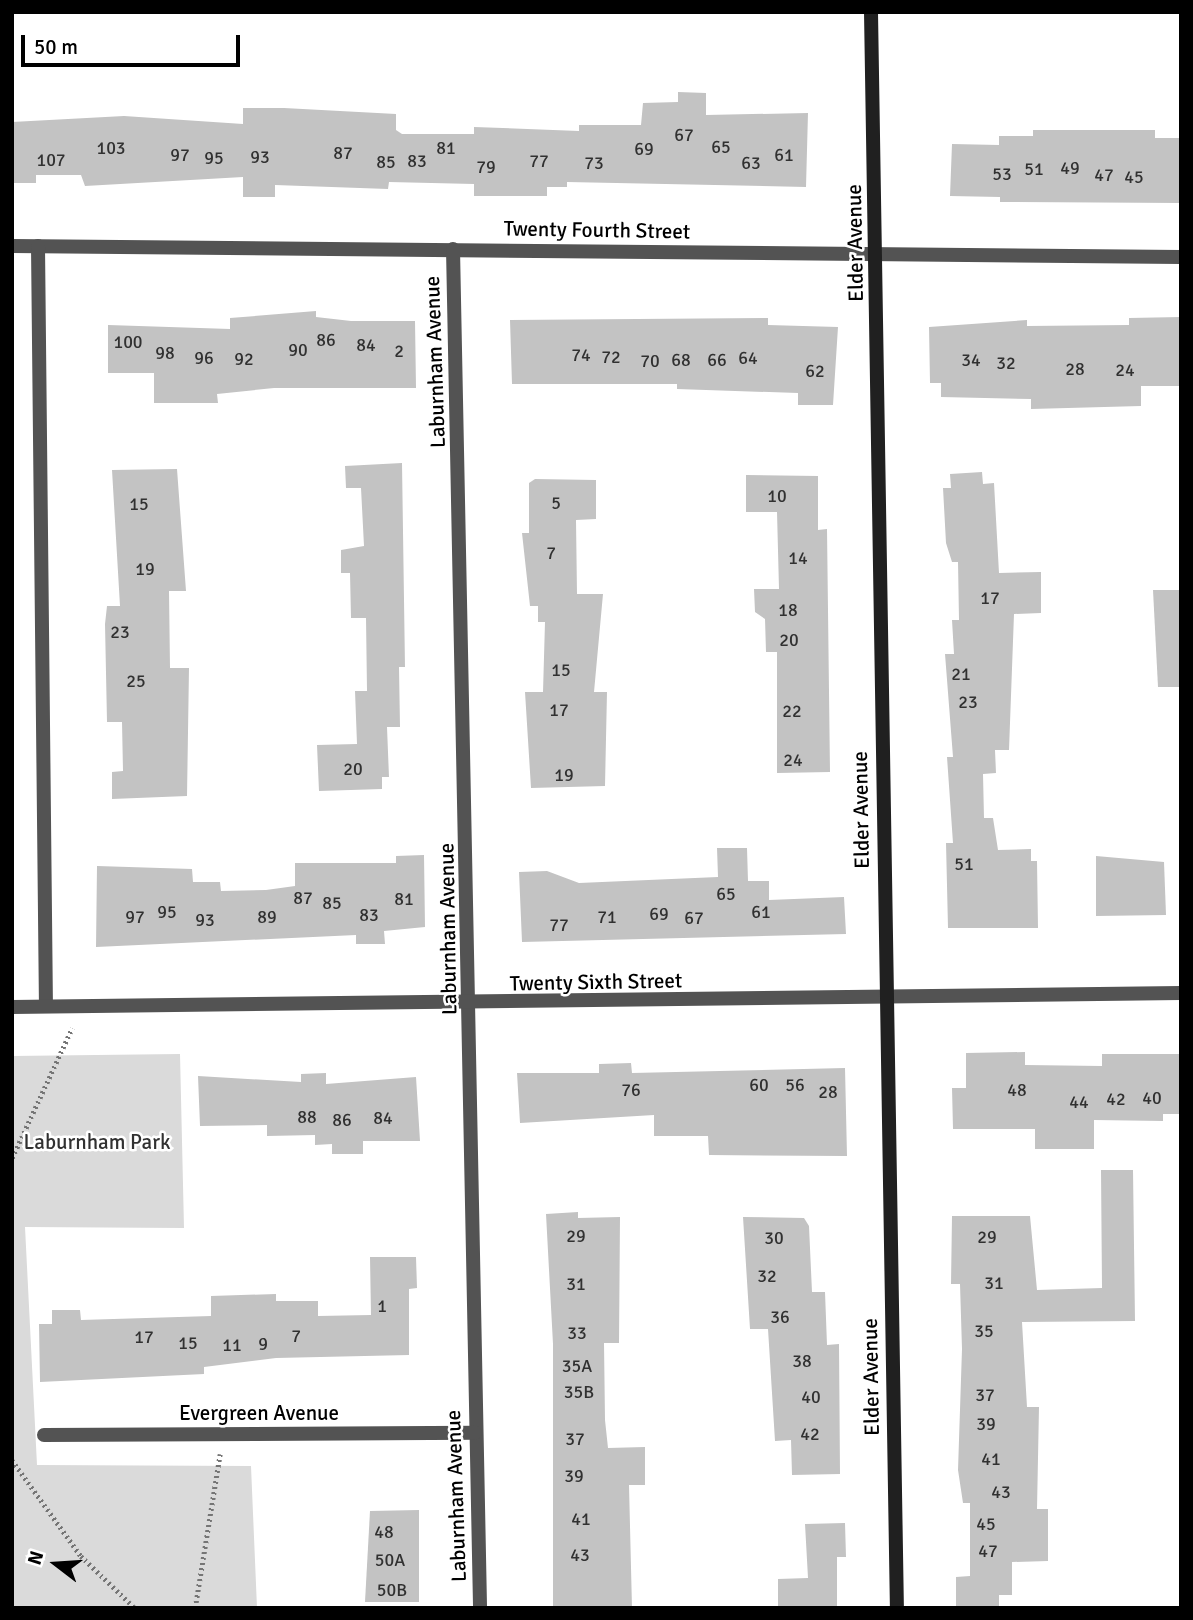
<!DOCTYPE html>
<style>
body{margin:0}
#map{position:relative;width:1193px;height:1620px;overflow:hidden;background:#fff;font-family:Signika,sans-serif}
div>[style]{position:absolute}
.green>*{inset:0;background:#dadada}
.building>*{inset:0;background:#c3c3c3}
.path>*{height:4.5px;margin-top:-2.25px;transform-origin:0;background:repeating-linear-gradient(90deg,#757575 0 2px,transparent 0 5.5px)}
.street>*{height:14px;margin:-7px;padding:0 7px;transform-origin:7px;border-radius:7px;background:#535353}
.secondary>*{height:14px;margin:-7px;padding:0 7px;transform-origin:7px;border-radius:7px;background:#202020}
span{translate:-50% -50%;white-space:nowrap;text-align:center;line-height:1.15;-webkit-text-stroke:5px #fff;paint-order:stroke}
.number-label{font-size:18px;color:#313131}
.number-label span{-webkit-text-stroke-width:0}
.street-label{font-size:21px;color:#000}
.park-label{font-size:21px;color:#313131}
.frame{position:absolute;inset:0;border:14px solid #000;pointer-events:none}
.north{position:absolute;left:21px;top:1529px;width:70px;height:70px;-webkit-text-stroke:5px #fff;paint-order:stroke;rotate:287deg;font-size:19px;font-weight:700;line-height:28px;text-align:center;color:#000}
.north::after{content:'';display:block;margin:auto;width:24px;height:32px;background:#000;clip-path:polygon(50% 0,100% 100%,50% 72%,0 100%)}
.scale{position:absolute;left:21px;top:35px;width:219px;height:32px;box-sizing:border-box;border:4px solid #000;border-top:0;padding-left:9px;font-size:21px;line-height:24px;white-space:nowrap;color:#000;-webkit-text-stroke:5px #fff;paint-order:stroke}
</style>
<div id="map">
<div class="green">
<div style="clip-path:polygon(180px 1054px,184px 1228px,25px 1227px,37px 1465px,251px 1466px,257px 1608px,12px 1608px,12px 1056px)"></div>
</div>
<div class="building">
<div style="clip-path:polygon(678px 92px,706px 93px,706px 115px,808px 113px,806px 187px,567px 182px,567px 187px,547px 187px,547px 196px,474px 196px,474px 184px,389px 182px,388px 189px,275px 185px,275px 197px,243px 197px,243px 177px,85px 186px,81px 175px,36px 175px,36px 183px,12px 183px,12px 122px,124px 116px,243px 124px,243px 108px,284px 108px,396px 114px,396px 130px,402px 134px,474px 134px,474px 127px,579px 131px,579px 125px,641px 125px,643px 103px,678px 102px)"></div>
<div style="clip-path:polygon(1033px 130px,1155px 130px,1155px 138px,1179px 138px,1181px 203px,1000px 202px,1000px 197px,950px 196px,952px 144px,999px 145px,999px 136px,1033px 136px)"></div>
<div style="clip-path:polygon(316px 311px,316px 317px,351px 321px,415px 321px,416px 388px,274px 388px,217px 394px,218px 403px,154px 403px,154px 373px,108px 373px,108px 325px,230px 329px,230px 318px)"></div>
<div style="clip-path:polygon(1181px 317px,1181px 386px,1141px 386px,1141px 406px,1031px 409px,1031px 399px,941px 397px,941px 383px,930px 383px,929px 327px,1027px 320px,1027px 326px,1129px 325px,1129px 318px)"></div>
<div style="clip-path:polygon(768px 318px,768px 325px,838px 327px,833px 405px,798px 405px,798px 393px,677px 389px,677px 384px,512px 384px,510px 320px)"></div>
<div style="clip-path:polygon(402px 463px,405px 667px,399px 667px,400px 727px,387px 727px,389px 777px,382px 777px,382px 789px,319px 791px,317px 745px,357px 744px,355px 691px,367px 691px,366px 618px,351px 618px,350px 573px,341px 573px,341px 550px,364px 546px,361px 488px,346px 488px,345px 466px)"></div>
<div style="clip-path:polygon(177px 469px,186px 591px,169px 591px,170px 668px,189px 668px,187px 796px,112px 799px,112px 772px,123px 771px,122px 722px,107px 722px,105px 624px,107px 606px,120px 606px,112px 470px)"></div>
<div style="clip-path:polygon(982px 472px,983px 484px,994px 483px,999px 573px,1041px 572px,1041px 613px,1014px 614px,1009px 750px,995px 750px,996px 773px,983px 774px,984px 818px,993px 818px,998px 850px,1031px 849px,1031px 861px,1037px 861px,1038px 928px,948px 928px,946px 843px,953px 843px,947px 757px,953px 757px,945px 654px,954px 654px,952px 620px,959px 620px,958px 562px,952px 562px,946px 543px,943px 488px,951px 488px,950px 474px)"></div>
<div style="clip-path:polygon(746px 475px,818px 476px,818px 530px,827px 529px,830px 772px,777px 773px,777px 652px,766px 652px,765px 619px,755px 612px,754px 589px,779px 589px,777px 512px,746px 512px)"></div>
<div style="clip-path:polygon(535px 479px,596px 480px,596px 519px,576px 520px,577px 594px,603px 594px,594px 692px,607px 692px,605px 786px,531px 788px,525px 692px,543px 692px,545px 622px,538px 622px,538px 606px,530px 606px,522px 533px,529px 533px,529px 483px)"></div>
<div style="clip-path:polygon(1153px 590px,1181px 590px,1181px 687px,1158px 687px)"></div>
<div style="clip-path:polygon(717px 848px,747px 848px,748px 881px,769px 881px,769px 900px,844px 897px,846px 934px,522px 942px,519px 872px,547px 871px,579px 883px,718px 877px)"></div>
<div style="clip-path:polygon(424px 855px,425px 927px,384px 931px,385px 944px,356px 944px,356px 935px,96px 947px,97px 866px,192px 869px,193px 882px,220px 882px,221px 891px,266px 890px,295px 886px,295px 863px,396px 863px,396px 856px)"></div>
<div style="clip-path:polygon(1096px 856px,1164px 862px,1166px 915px,1096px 916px)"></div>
<div style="clip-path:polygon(1025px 1052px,1025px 1065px,1102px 1066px,1102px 1054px,1181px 1054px,1181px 1114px,1163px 1114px,1163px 1121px,1094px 1120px,1094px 1149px,1035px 1149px,1035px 1129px,953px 1129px,952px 1088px,966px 1088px,966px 1053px)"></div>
<div style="clip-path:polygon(631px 1063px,632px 1073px,845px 1068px,847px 1156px,709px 1155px,708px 1136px,654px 1136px,654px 1115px,520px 1123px,517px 1073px,599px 1073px,599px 1064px)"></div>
<div style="clip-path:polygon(326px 1073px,326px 1084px,416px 1077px,420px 1141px,363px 1141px,363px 1154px,332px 1154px,332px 1144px,315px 1145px,315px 1135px,267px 1136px,267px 1125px,200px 1126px,198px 1076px,301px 1082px,301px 1074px)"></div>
<div style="clip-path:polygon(1101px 1170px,1133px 1170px,1135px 1321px,1022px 1322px,1027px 1407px,1039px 1407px,1037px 1509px,1048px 1509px,1048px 1561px,1012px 1562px,1012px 1595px,999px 1595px,999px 1608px,956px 1608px,956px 1577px,970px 1576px,970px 1503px,963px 1503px,958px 1470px,962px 1349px,960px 1284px,951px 1284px,952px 1216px,1030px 1216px,1037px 1290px,1102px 1288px)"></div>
<div style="clip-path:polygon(578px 1212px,578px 1218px,620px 1217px,619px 1343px,604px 1343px,605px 1420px,608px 1448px,645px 1447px,645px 1485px,629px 1485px,632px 1608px,553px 1608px,553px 1344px,546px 1214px)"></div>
<div style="clip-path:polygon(743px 1217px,804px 1218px,809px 1226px,812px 1292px,825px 1292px,827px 1345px,839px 1344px,840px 1474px,792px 1475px,791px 1440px,775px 1441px,768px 1329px,750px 1329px)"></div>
<div style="clip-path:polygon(370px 1257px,416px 1257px,417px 1288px,409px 1289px,409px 1355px,276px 1358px,204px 1367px,204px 1374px,40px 1382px,39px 1324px,52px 1324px,52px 1310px,80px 1310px,81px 1320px,211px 1316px,211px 1296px,276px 1294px,276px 1301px,318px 1301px,318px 1316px,371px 1315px)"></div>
<div style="clip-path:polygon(419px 1510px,419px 1602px,365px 1602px,370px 1511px)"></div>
<div style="clip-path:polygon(845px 1523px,846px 1557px,837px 1557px,837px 1608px,778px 1608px,778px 1579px,808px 1578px,805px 1524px)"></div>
</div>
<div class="path">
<div style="left:12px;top:352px;width:1px"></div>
<div style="left:12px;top:421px;width:2px"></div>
<div style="left:12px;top:493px;width:3px"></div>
<div style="left:12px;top:561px;width:4px"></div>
<div style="left:12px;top:1158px;width:143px;rotate:-65.2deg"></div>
<div style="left:12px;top:1460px;width:118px;rotate:54.3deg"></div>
<div style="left:81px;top:1556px;width:75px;rotate:43.9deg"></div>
<div style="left:195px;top:1608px;width:156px;rotate:-80.8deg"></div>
</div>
<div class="street">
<div style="left:12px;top:246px;width:1169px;rotate:0.54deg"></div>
<div style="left:38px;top:246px;width:760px;rotate:89.4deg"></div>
<div style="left:453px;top:249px;width:1359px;rotate:88.86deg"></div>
<div style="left:12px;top:1007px;width:1169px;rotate:-0.69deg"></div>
<div style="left:44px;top:1435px;width:431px;rotate:-0.3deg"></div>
</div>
<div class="secondary">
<div style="left:871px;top:12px;width:1596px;rotate:89.07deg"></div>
</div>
<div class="number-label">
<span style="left:684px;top:135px">67</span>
<span style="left:721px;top:147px">65</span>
<span style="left:111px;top:148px">103</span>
<span style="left:446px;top:148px">81</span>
<span style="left:644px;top:149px">69</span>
<span style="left:343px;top:153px">87</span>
<span style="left:180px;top:155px">97</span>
<span style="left:784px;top:155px">61</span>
<span style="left:260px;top:157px">93</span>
<span style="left:214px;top:158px">95</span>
<span style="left:51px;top:160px">107</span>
<span style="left:417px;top:161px">83</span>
<span style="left:539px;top:161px">77</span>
<span style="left:386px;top:162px">85</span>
<span style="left:594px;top:163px">73</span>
<span style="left:751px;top:163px">63</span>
<span style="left:486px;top:167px">79</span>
<span style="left:1070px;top:168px">49</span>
<span style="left:1034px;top:169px">51</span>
<span style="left:1002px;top:174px">53</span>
<span style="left:1104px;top:175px">47</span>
<span style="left:1134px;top:177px">45</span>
<span style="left:326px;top:340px">86</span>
<span style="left:128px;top:342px">100</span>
<span style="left:366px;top:345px">84</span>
<span style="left:298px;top:350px">90</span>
<span style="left:399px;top:351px">2</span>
<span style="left:165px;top:353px">98</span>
<span style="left:581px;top:355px">74</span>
<span style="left:611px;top:357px">72</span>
<span style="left:204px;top:358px">96</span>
<span style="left:748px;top:358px">64</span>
<span style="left:244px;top:359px">92</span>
<span style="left:681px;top:360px">68</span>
<span style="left:717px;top:360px">66</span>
<span style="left:971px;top:360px">34</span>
<span style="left:650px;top:361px">70</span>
<span style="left:1006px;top:363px">32</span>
<span style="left:1075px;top:369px">28</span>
<span style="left:1125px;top:370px">24</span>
<span style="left:815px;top:371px">62</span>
<span style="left:777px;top:496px">10</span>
<span style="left:556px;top:503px">5</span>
<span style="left:139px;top:504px">15</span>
<span style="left:551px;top:553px">7</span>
<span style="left:798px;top:558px">14</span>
<span style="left:145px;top:569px">19</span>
<span style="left:990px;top:598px">17</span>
<span style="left:788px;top:610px">18</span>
<span style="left:120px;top:632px">23</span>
<span style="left:789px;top:640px">20</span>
<span style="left:561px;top:670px">15</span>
<span style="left:961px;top:674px">21</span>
<span style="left:136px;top:681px">25</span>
<span style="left:968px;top:702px">23</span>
<span style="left:559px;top:710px">17</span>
<span style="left:792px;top:711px">22</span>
<span style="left:793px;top:760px">24</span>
<span style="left:353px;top:769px">20</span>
<span style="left:564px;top:775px">19</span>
<span style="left:964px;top:864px">51</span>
<span style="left:726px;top:894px">65</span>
<span style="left:303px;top:898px">87</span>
<span style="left:404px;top:899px">81</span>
<span style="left:332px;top:903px">85</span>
<span style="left:167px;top:912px">95</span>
<span style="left:761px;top:912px">61</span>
<span style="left:659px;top:914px">69</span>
<span style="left:369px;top:915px">83</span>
<span style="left:135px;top:917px">97</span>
<span style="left:267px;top:917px">89</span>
<span style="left:607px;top:917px">71</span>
<span style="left:694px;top:918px">67</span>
<span style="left:205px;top:920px">93</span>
<span style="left:559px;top:925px">77</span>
<span style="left:759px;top:1085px">60</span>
<span style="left:795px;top:1085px">56</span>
<span style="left:631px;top:1090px">76</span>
<span style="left:1017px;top:1090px">48</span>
<span style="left:828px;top:1092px">28</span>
<span style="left:1152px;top:1098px">40</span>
<span style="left:1116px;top:1099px">42</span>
<span style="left:1079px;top:1102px">44</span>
<span style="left:307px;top:1117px">88</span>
<span style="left:383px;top:1118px">84</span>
<span style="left:342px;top:1120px">86</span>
<span style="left:576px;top:1236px">29</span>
<span style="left:987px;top:1237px">29</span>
<span style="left:774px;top:1238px">30</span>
<span style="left:767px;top:1276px">32</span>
<span style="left:994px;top:1283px">31</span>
<span style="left:576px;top:1284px">31</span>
<span style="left:382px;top:1306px">1</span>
<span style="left:780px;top:1317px">36</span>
<span style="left:984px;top:1331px">35</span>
<span style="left:577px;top:1333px">33</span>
<span style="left:296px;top:1336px">7</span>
<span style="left:144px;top:1337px">17</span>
<span style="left:188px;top:1343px">15</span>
<span style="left:263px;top:1344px">9</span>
<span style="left:232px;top:1345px">11</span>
<span style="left:802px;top:1361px">38</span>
<span style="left:577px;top:1366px">35A</span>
<span style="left:579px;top:1392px">35B</span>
<span style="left:985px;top:1395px">37</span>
<span style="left:811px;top:1397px">40</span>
<span style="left:986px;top:1424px">39</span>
<span style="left:810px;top:1434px">42</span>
<span style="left:575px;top:1439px">37</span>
<span style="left:991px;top:1459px">41</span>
<span style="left:574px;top:1476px">39</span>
<span style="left:1001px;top:1492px">43</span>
<span style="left:581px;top:1519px">41</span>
<span style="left:986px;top:1524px">45</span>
<span style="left:384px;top:1532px">48</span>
<span style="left:988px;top:1551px">47</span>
<span style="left:580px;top:1555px">43</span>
<span style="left:390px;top:1560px">50A</span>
<span style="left:392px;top:1590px">50B</span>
</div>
<div class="street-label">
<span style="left:597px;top:230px;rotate:1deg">Twenty Fourth Street</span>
<span style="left:855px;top:243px;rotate:-91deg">Elder Avenue</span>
<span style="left:435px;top:362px;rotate:-92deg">Laburnham Avenue</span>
<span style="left:861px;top:810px;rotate:-91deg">Elder Avenue</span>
<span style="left:448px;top:929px;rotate:-91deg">Laburnham Avenue</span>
<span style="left:596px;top:982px;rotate:-1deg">Twenty Sixth Street</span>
<span style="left:871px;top:1377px;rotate:-91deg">Elder Avenue</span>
<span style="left:259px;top:1413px">Evergreen Avenue</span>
<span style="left:456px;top:1496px;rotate:-92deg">Laburnham Avenue</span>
</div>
<div class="park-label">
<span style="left:97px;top:1142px">Laburnham Park</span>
</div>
<div class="frame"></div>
<div class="north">N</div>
<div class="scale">50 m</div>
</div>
